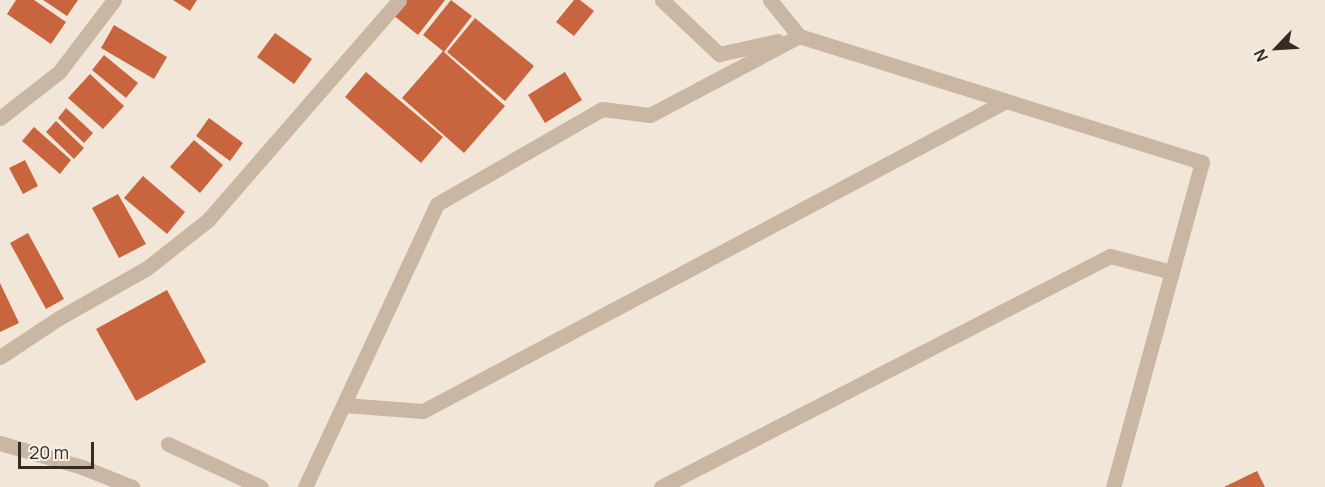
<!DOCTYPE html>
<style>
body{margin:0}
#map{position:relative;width:1325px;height:487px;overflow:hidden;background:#f1e6d7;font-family:Manrope,sans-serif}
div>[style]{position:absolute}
.building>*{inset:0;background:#c9653e}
.minor>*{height:15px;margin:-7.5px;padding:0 7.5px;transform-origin:7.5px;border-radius:7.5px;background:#c9b6a3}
span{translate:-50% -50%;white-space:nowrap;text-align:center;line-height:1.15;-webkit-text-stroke:4.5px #f9f0e3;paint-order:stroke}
.north{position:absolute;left:1247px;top:18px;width:60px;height:60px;-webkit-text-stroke:4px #f9f0e3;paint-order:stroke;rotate:245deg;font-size:16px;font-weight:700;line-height:24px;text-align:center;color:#342b25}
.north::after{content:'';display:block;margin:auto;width:21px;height:27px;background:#342b25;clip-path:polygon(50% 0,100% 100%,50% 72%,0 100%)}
.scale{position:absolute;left:18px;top:442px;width:76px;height:27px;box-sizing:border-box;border:3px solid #342b25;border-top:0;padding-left:8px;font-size:18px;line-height:21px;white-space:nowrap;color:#342b25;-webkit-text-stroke:4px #f9f0e3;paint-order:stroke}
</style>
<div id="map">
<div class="building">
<div style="clip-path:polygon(16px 0,34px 0,66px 22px,51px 44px,7px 14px)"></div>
<div style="clip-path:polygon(43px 0,78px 0,67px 16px)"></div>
<div style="clip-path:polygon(173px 0,197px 0,190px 11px)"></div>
<div style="clip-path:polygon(404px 0,445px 0,418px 35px,393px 15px)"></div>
<div style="clip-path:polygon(451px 0,472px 16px,444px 52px,505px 106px,464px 153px,402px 98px,443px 51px,423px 35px)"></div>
<div style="clip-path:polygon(574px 0,580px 0,594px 11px,574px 36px,556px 22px)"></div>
<div style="clip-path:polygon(475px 18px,534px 66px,505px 101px,447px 52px)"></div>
<div style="clip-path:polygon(114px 25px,167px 57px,154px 79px,101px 48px)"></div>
<div style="clip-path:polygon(275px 33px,312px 59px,294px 84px,257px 57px)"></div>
<div style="clip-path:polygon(104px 55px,138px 83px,126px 98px,92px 70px)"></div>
<div style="clip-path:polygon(366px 72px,443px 137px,421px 163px,345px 97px)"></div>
<div style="clip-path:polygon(565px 72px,582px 100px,545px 123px,528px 95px)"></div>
<div style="clip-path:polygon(90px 74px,124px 106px,103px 129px,68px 98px)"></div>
<div style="clip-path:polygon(66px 108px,93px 133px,84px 143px,58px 118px)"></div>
<div style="clip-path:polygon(209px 118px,243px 143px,230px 161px,196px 136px)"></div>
<div style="clip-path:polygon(56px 121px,84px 148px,74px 159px,46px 132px)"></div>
<div style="clip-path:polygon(34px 127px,71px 160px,60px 174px,22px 141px)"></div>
<div style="clip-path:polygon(194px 140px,223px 165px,200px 193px,170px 167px)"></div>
<div style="clip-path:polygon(25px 160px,38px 186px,23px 194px,9px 168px)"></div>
<div style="clip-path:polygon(143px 176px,185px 212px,167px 234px,124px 198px)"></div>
<div style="clip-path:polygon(118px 194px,146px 244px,119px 258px,92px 208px)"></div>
<div style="clip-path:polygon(28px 233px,64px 299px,46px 309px,10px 243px)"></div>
<div style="clip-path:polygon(0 283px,19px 323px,0 332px)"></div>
<div style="clip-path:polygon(167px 290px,206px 362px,136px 401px,96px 329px)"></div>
<div style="clip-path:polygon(1257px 471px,1265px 487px,1224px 487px)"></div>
</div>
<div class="minor">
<div style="left:662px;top:0;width:79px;rotate:43.5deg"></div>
<div style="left:719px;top:54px;width:60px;rotate:-12.4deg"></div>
<div style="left:770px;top:0;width:46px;rotate:51.1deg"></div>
<div style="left:799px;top:36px;width:422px;rotate:17.4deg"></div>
<div style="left:1202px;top:162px;width:337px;rotate:105.3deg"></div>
<div style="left:0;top:118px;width:75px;rotate:-37.9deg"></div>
<div style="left:59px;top:72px;width:91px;rotate:-52.6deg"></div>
<div style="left:0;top:357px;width:71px;rotate:-33.5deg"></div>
<div style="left:59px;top:318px;width:101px;rotate:-29.6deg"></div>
<div style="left:147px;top:268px;width:78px;rotate:-38.2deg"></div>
<div style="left:208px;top:220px;width:291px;rotate:-49deg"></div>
<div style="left:344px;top:405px;width:79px;rotate:4.3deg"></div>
<div style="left:423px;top:411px;width:660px;rotate:-28deg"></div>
<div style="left:0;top:443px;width:85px;rotate:16.3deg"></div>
<div style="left:82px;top:467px;width:54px;rotate:21.8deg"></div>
<div style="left:168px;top:444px;width:102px;rotate:24.8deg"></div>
<div style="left:305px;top:487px;width:312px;rotate:-65deg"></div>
<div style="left:437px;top:204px;width:190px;rotate:-29.9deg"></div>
<div style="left:602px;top:109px;width:48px;rotate:7.1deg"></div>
<div style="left:650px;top:115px;width:169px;rotate:-27.9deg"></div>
<div style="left:661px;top:487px;width:505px;rotate:-27.22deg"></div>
<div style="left:1110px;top:256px;width:64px;rotate:14.5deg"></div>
</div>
<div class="north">N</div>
<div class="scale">20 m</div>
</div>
